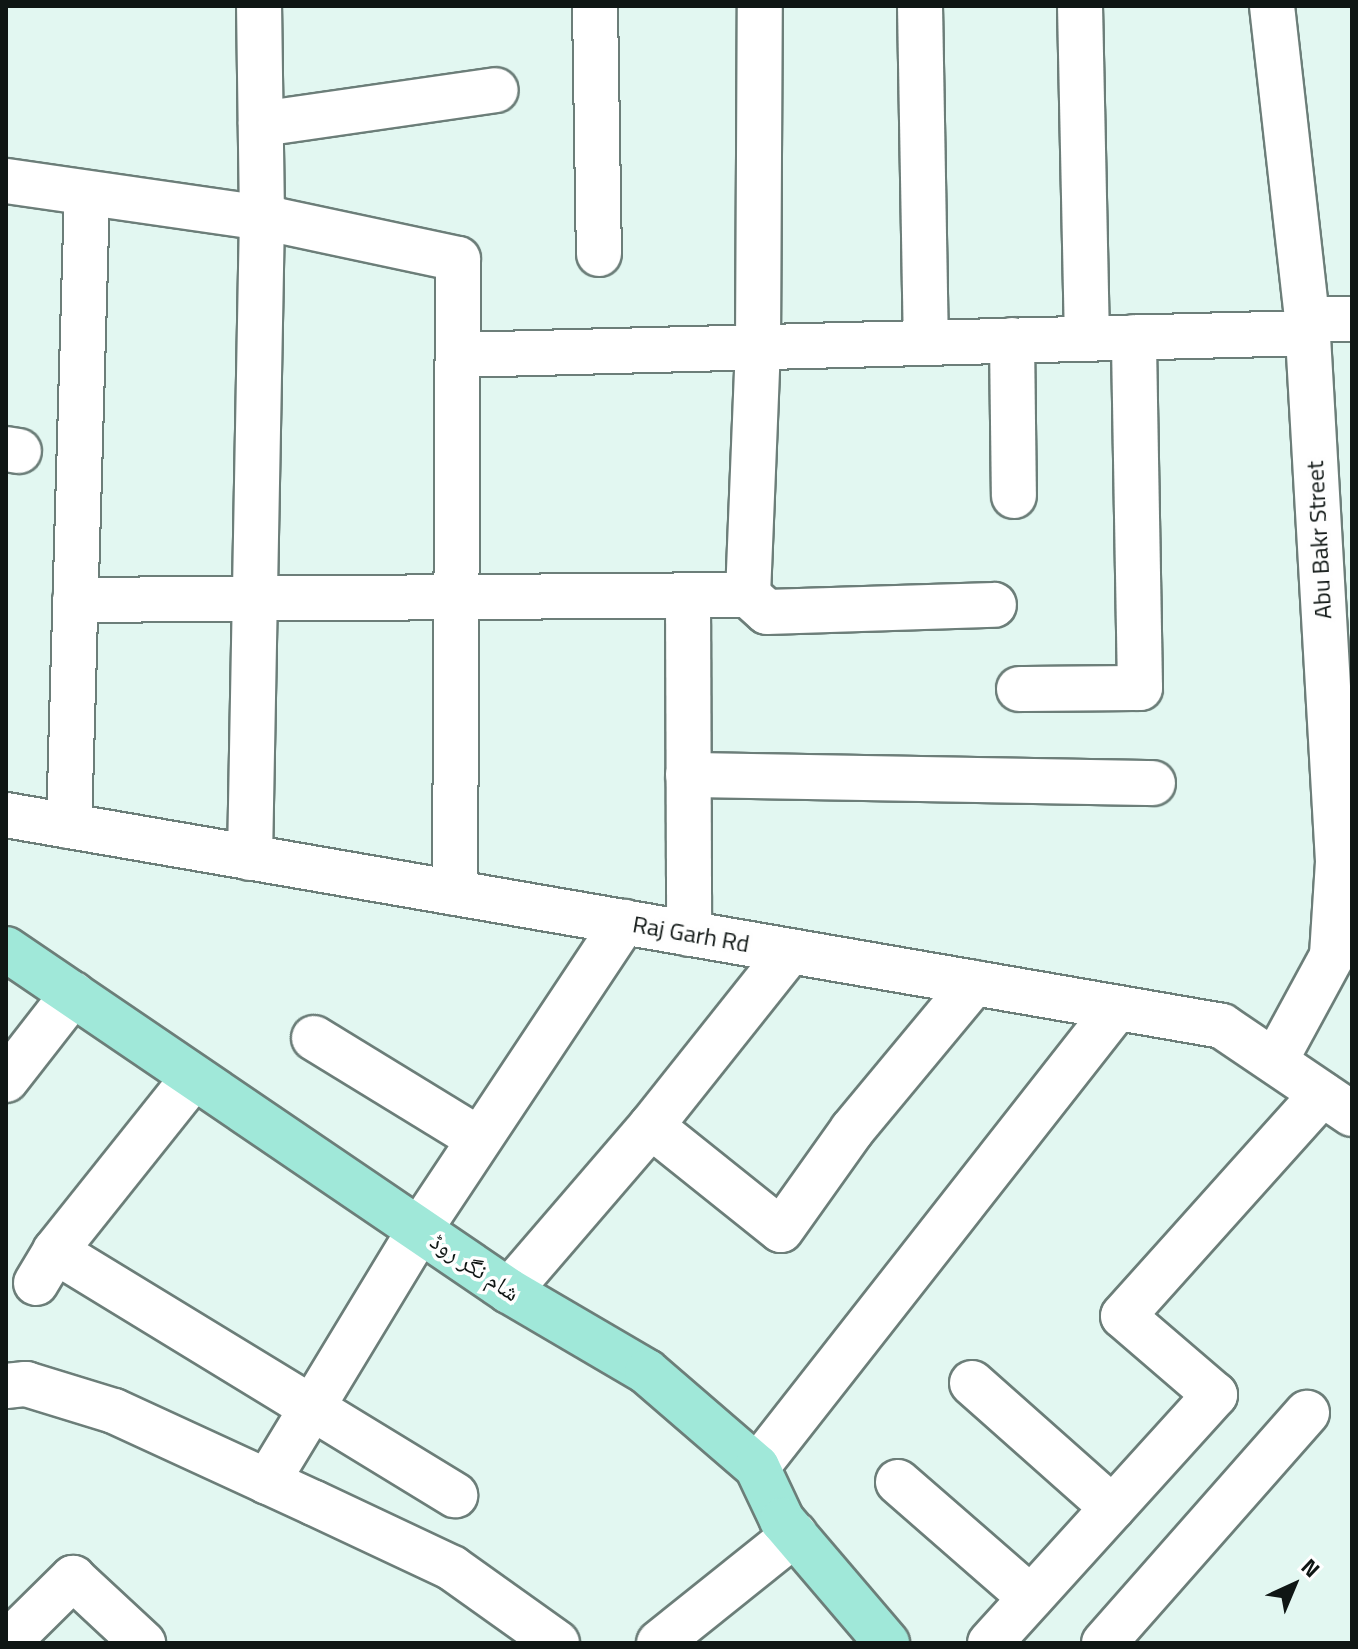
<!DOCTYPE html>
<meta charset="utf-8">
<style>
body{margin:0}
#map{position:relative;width:1358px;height:1649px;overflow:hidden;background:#e2f7f1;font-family:"Titillium Web","Noto Naskh Arabic",sans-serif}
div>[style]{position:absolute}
.roads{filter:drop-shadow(2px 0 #6c7e79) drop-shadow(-2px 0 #6c7e79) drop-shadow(0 2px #6c7e79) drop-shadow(0 -2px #6c7e79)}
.minor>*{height:44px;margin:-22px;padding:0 22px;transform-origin:22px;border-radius:22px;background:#fff}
.major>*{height:44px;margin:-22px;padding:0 22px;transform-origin:22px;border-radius:22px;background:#a0e8d9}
span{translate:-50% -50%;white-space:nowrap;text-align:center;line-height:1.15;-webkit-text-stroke:7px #fefefe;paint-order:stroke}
.street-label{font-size:24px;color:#0f1614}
.frame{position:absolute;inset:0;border:8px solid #0f1614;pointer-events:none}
.north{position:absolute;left:1254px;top:1545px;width:80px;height:80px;-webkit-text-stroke:6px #fefefe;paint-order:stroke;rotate:44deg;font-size:22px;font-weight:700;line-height:32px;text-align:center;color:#0f1614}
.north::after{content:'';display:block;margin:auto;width:28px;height:36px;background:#0f1614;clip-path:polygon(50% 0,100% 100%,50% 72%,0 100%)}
</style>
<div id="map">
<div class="roads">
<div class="minor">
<div style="left:595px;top:6px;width:248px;rotate:89.1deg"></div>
<div style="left:920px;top:6px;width:336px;rotate:89deg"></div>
<div style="left:1080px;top:6px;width:332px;rotate:88.8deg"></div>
<div style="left:1272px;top:6px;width:315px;rotate:83.6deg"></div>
<div style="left:1307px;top:319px;width:544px;rotate:86.73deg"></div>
<div style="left:1338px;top:862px;width:94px;rotate:93.7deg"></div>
<div style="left:1332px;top:956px;width:119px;rotate:118.5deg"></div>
<div style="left:261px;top:124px;width:237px;rotate:-8.2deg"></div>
<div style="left:6px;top:181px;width:273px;rotate:8.2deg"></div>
<div style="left:276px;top:220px;width:186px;rotate:12.1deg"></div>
<div style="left:458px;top:259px;width:634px;rotate:90.27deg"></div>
<div style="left:1307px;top:319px;width:45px"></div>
<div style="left:1012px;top:340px;width:156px;rotate:89.3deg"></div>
<div style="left:458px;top:355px;width:850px;rotate:-1.48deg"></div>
<div style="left:6px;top:449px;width:13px;rotate:9deg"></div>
<div style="left:748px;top:595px;width:248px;rotate:-87.7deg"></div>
<div style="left:758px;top:347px;width:341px;rotate:-89.7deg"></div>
<div style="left:688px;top:596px;width:338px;rotate:89.8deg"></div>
<div style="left:75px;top:600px;width:673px;rotate:-0.43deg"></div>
<div style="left:748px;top:595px;width:25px;rotate:42deg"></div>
<div style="left:767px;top:612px;width:227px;rotate:-1.8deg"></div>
<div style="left:1019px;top:689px;width:121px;rotate:-0.5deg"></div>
<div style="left:1140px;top:688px;width:351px;rotate:-91deg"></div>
<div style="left:688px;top:775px;width:465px;rotate:1deg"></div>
<div style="left:6px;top:815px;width:1234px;rotate:9.84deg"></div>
<div style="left:1222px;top:1026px;width:157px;rotate:34.1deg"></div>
<div style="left:69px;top:826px;width:632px;rotate:-88.37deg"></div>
<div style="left:250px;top:858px;width:640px;rotate:-88.93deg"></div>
<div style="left:262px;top:218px;width:212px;rotate:-90.8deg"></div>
<div style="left:314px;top:1038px;width:193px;rotate:31.5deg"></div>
<div style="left:6px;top:1080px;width:109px;rotate:-52.1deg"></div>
<div style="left:651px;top:1126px;width:166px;rotate:38.7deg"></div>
<div style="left:781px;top:1230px;width:123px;rotate:-54.6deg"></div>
<div style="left:852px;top:1130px;width:191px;rotate:-50.3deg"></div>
<div style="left:55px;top:1251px;width:469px;rotate:31.4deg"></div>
<div style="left:36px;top:1283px;width:37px;rotate:-59deg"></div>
<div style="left:55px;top:1251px;width:221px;rotate:-51.4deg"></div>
<div style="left:509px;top:1291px;width:218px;rotate:-49.3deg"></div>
<div style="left:651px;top:1126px;width:223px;rotate:-51.5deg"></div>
<div style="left:972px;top:1383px;width:188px;rotate:41.6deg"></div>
<div style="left:6px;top:1386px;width:20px;rotate:-6deg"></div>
<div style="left:26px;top:1384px;width:92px;rotate:17.1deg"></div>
<div style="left:114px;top:1411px;width:220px;rotate:24.7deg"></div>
<div style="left:314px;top:1503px;width:153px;rotate:25.2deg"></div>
<div style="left:452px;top:1568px;width:129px;rotate:35.5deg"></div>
<div style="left:757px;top:1467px;width:583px;rotate:-51.89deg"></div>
<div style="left:267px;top:1482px;width:296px;rotate:-58.8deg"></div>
<div style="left:420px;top:1229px;width:369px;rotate:-56.4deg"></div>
<div style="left:898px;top:1482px;width:176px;rotate:41.1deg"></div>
<div style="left:7px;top:1643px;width:93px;rotate:-44.6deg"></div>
<div style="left:73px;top:1578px;width:96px;rotate:42.9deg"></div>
<div style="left:659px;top:1643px;width:174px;rotate:-38.7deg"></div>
<div style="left:990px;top:1643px;width:335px;rotate:-47.8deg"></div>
<div style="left:1215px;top:1395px;width:121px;rotate:-139.3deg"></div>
<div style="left:1123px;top:1316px;width:298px;rotate:-48.1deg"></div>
<div style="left:1104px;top:1643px;width:307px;rotate:-48.6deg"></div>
</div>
<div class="major">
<div style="left:6px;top:949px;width:608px;rotate:34.21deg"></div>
<div style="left:509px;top:1291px;width:160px;rotate:30.4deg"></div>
<div style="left:647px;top:1372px;width:145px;rotate:40.8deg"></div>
<div style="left:757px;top:1467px;width:59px;rotate:64.7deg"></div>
<div style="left:782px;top:1520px;width:162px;rotate:49.5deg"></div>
</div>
</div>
<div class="street-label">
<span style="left:1319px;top:540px;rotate:-93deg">Abu Bakr Street</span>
<span style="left:691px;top:934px;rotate:10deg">Raj Garh Rd</span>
<span style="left:475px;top:1267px;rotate:34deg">شام نگر روڈ</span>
</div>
<div class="frame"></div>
<div class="north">N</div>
</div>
